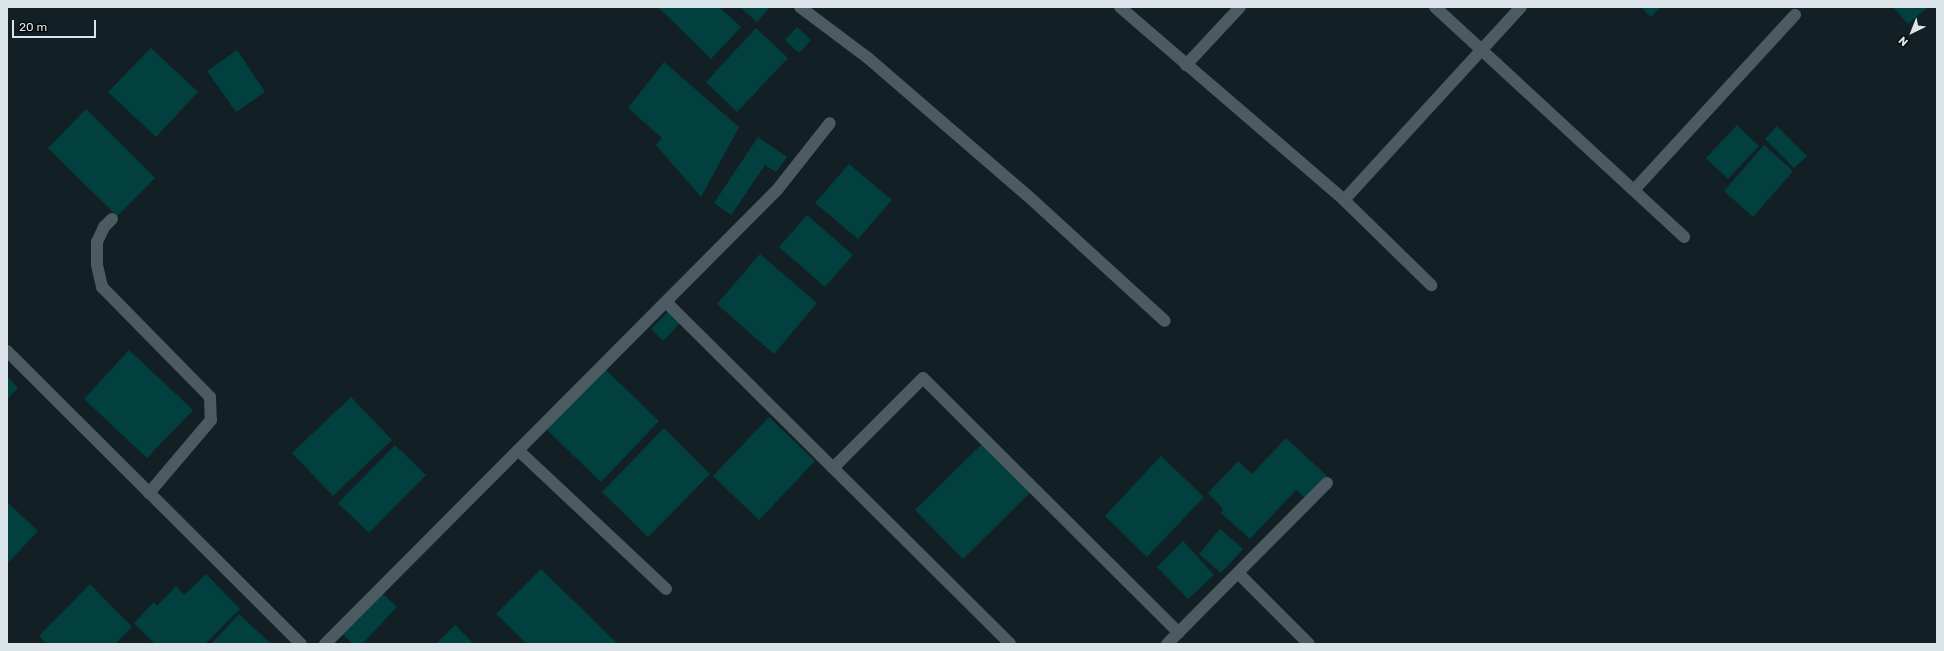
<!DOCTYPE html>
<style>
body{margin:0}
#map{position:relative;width:1944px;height:651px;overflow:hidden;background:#122025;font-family:Rubik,sans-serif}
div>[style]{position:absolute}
.building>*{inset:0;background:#01403e}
.street>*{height:12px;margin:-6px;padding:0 6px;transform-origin:6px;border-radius:6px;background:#4c5b61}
span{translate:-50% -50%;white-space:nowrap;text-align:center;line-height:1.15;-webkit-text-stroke:4px #04090b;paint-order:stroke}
.frame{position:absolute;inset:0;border:8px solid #dbe4e8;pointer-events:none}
.north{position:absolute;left:1892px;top:12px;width:40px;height:40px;-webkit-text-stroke:3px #04090b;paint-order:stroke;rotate:223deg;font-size:11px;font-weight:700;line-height:16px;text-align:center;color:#dbe4e8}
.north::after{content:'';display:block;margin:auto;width:14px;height:18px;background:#dbe4e8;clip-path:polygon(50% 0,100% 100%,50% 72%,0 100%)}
.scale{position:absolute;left:12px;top:20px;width:84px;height:18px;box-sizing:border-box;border:2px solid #dbe4e8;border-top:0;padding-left:5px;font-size:12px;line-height:14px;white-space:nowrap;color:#dbe4e8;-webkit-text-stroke:3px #04090b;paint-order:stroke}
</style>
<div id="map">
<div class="building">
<div style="clip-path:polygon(658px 7px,719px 7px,741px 27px,711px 59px)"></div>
<div style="clip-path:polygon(740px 7px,770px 7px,757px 22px)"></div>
<div style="clip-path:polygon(1641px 7px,1661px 7px,1651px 17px)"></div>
<div style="clip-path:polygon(1893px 7px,1928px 7px,1908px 24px)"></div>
<div style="clip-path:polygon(797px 27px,811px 40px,799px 53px,785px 40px)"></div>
<div style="clip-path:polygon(756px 28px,788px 58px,737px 112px,706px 82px)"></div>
<div style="clip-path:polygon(151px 48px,198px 92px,156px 137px,108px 92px)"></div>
<div style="clip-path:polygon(237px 50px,265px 92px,236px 112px,207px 71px)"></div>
<div style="clip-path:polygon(664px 62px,739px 127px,701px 197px,656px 145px,662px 138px,628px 108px)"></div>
<div style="clip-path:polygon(86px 109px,155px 178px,117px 216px,48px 148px)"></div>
<div style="clip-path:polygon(1737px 125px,1759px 146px,1728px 179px,1706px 158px)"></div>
<div style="clip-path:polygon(1777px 126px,1807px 156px,1794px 168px,1765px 139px)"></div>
<div style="clip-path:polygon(758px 137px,787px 157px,776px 172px,765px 165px,731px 215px,714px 203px)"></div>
<div style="clip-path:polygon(1764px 145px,1793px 171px,1753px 217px,1724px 191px)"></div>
<div style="clip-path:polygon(849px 164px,892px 200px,858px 239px,815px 203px)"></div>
<div style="clip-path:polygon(807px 215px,853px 255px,825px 287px,779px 247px)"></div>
<div style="clip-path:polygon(760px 254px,817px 303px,774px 354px,717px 304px)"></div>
<div style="clip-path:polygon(669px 311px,680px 323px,663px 341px,651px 329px)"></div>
<div style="clip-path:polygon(129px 350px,193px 410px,147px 458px,84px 399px)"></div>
<div style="clip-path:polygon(604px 368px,659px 421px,601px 482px,546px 429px)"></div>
<div style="clip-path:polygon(7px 376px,18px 388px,7px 399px)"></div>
<div style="clip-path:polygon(351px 397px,392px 440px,333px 496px,292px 453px)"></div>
<div style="clip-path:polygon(769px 417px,815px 461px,759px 520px,713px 476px)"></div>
<div style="clip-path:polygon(664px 428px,710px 474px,648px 537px,602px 492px)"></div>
<div style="clip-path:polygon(1286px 438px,1327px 476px,1306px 499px,1296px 490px,1250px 539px,1221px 513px,1223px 510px,1219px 504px,1208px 493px,1238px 461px,1252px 474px)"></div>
<div style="clip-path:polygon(982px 444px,1030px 493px,963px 559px,915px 510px)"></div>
<div style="clip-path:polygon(395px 445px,426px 475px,369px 533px,338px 503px)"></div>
<div style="clip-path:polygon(1161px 456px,1204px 497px,1147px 557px,1105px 516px)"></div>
<div style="clip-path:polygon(7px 502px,38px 531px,7px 564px)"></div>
<div style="clip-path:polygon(1220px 529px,1243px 549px,1221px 573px,1199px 554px)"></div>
<div style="clip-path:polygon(1183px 541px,1214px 575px,1188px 599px,1157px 567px)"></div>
<div style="clip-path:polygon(541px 569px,618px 644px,527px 644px,496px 614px)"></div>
<div style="clip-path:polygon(206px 574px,240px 609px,205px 644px,155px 644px,134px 623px,154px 602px,157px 606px,176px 586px,184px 595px)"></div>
<div style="clip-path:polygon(90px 584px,132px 627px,115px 644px,47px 644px,39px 636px)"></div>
<div style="clip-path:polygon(381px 592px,397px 607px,362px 644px,353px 644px,342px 634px)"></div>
<div style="clip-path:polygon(239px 614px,271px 644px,211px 644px)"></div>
<div style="clip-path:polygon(455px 625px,474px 644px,436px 644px)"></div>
</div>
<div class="street">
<div style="left:800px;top:7px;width:85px;rotate:36.9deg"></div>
<div style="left:868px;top:58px;width:211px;rotate:40.8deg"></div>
<div style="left:1028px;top:196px;width:185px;rotate:42.4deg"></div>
<div style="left:1120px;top:7px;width:296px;rotate:40.7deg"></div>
<div style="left:1344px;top:200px;width:122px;rotate:44.3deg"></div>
<div style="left:1435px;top:7px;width:339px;rotate:42.7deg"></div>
<div style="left:1186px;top:65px;width:79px;rotate:-47deg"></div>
<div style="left:1634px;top:190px;width:238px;rotate:-47.4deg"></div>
<div style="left:1344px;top:200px;width:262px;rotate:-47.5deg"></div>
<div style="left:112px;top:219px;width:11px;rotate:135deg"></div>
<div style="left:104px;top:227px;width:17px;rotate:115deg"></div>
<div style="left:97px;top:242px;width:23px;rotate:90deg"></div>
<div style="left:97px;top:265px;width:23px;rotate:77deg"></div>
<div style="left:102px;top:287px;width:154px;rotate:45.5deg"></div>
<div style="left:210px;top:397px;width:23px;rotate:88deg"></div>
<div style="left:211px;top:420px;width:96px;rotate:130.3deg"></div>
<div style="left:666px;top:302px;width:485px;rotate:44.8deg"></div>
<div style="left:7px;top:351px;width:415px;rotate:44.9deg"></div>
<div style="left:518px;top:450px;width:203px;rotate:43.2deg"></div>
<div style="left:833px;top:468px;width:127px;rotate:-45deg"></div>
<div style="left:923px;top:378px;width:361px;rotate:44.9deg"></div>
<div style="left:1238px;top:573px;width:100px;rotate:45deg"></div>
<div style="left:325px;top:644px;width:641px;rotate:-45.13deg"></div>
<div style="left:777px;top:190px;width:85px;rotate:-51.7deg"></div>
<div style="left:1167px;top:644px;width:227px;rotate:-45.2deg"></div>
</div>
<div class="frame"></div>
<div class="north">N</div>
<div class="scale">20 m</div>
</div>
